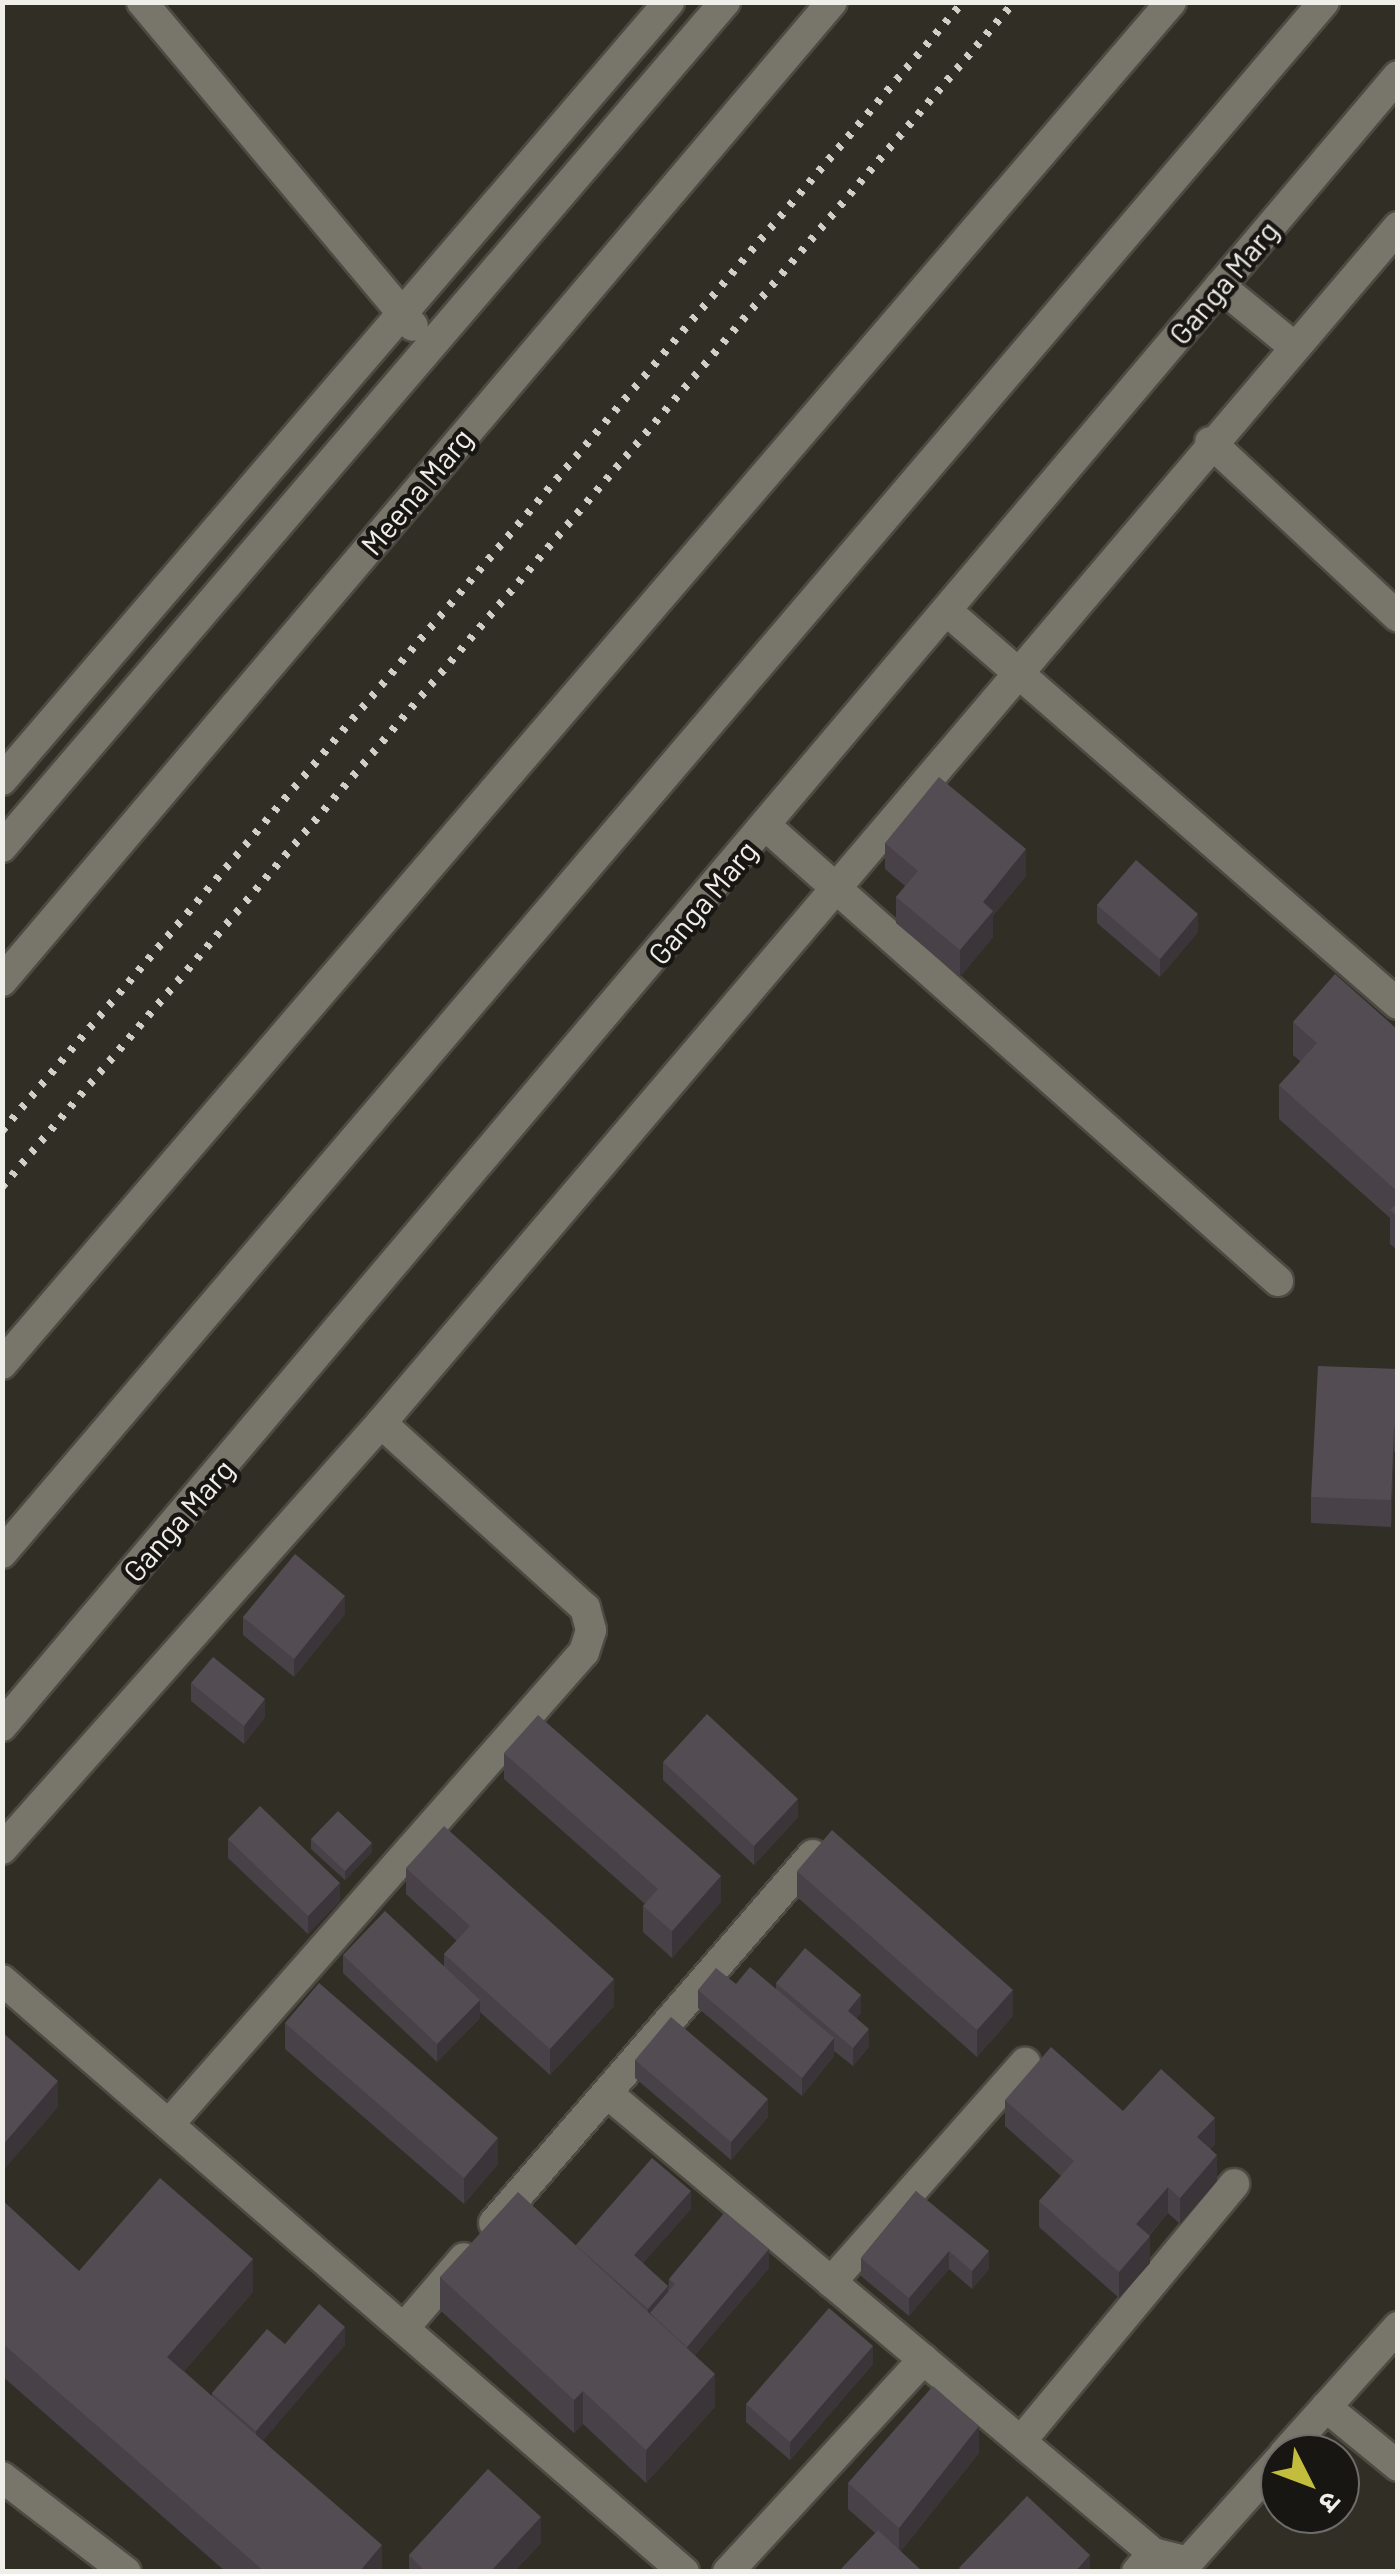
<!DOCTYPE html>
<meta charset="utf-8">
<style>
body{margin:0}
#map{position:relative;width:1400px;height:2574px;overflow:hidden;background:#312e26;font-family:Barlow,"Noto Sans Devanagari",sans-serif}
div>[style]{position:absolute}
.roads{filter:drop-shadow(2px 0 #4d4a43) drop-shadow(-2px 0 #4d4a43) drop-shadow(0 2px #4d4a43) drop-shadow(0 -2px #4d4a43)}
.minor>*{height:30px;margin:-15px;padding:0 15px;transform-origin:15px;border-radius:15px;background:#78756b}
.rail>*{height:8px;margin-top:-4px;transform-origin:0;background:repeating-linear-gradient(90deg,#d1cfc8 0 5px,transparent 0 15px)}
.wall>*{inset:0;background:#484147}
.shaded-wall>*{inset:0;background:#3b353a}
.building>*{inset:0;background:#544c53}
span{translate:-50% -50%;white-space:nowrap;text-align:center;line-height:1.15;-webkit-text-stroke:9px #181613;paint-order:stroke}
.street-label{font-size:30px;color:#f0eee8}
.frame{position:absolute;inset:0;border:5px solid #f0eee8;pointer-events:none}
.north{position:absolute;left:1260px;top:2434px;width:100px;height:100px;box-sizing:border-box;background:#181613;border:2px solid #6e6c68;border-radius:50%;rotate:132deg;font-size:28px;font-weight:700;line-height:40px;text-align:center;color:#f0eee8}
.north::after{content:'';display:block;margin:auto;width:35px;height:45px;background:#c3bd3e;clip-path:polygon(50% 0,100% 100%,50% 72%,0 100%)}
</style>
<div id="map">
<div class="roads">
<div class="minor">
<div style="left:142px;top:2px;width:422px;rotate:50.1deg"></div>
<div style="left:1220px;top:286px;width:94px;rotate:39.4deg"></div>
<div style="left:1210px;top:442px;width:257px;rotate:42.9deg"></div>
<div style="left:947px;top:611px;width:598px;rotate:41.07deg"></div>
<div style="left:2px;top:780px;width:1025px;rotate:-49.39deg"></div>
<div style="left:766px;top:826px;width:685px;rotate:41.63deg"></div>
<div style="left:2px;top:847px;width:1112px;rotate:-49.45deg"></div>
<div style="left:2px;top:981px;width:1283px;rotate:-49.71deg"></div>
<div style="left:2px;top:1364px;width:1795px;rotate:-49.36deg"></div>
<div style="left:2px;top:1553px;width:2038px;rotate:-49.56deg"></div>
<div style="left:2px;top:1726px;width:2161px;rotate:-49.77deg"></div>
<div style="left:2px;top:1849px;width:570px;rotate:-48.34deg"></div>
<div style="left:381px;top:1423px;width:1570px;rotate:-49.62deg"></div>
<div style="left:2px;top:1980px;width:903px;rotate:40.96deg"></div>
<div style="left:607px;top:2093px;width:714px;rotate:40.11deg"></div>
<div style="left:169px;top:2124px;width:628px;rotate:-48.68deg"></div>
<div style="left:584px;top:1652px;width:23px;rotate:-72deg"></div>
<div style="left:591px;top:1630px;width:23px;rotate:-105deg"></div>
<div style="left:585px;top:1608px;width:275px;rotate:-137.8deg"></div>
<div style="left:494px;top:2223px;width:487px;rotate:-49.1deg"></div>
<div style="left:831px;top:2282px;width:293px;rotate:-48.5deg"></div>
<div style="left:404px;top:2328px;width:92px;rotate:-49.4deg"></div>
<div style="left:1326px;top:2407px;width:93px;rotate:39.3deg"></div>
<div style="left:1021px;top:2441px;width:334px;rotate:-50.3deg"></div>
<div style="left:1284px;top:2454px;width:171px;rotate:-48.1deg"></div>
<div style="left:2px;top:2477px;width:156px;rotate:37.5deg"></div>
<div style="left:728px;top:2572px;width:289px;rotate:-47.4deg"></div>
<div style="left:1137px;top:2572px;width:25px;rotate:-50deg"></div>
<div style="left:1153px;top:2553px;width:36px;rotate:14deg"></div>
<div style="left:1188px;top:2562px;width:138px;rotate:-48.2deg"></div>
</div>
</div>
<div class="rail">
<div style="left:2px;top:1131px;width:1483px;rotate:-49.6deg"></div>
<div style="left:2px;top:1187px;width:1558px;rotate:-49.5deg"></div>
</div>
<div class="wall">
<div style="clip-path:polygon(885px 843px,1026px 876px,993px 916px,993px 937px,960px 977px,896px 923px,896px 897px,905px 886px,885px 869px)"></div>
<div style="clip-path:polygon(1097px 905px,1198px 932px,1160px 977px,1097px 923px)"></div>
<div style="clip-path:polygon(1293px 1022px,1398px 1030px,1398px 1251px,1390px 1244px,1390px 1218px,1279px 1119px,1279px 1085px,1301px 1062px,1293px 1055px)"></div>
<div style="clip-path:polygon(1398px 1369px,1398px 1452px,1394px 1452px,1391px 1527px,1311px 1523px,1311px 1497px)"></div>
<div style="clip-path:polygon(345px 1614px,294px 1677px,243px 1635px,243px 1617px)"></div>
<div style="clip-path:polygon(191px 1683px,265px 1717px,244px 1744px,191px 1701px)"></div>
<div style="clip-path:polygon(504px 1753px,721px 1902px,672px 1958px,643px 1932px,643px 1906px,645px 1904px,504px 1779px)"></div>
<div style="clip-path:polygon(663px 1762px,798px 1817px,754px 1865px,663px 1780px)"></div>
<div style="clip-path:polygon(228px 1839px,340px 1901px,308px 1934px,228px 1858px)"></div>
<div style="clip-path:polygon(311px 1839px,372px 1852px,345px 1880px,311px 1849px)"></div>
<div style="clip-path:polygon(406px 1868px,614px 2006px,550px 2075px,480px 2012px,480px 2018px,437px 2062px,343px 1973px,343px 1955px,444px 1966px,444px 1954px,457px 1941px,406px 1894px)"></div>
<div style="clip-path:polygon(797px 1871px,1013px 2016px,977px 2057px,797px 1897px)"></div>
<div style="clip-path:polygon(776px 1983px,861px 2013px,856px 2018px,869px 2047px,853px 2066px,834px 2051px,834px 2056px,802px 2096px,698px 2008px,698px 1990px,736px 1984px,776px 1989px)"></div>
<div style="clip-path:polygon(285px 2023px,498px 2164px,464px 2204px,285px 2049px)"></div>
<div style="clip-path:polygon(635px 2060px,768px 2117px,731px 2160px,635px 2078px)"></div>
<div style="clip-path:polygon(1005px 2100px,1123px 2111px,1215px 2144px,1210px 2149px,1217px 2181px,1180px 2224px,1168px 2213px,1149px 2236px,1150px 2263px,1119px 2298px,1039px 2227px,1039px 2201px,1061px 2176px,1005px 2126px)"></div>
<div style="clip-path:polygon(916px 2191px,989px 2269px,972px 2289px,949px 2269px,909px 2316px,861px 2276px,861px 2258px)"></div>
<div style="clip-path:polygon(2px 2200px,79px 2271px,253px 2292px,184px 2371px,212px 2396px,212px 2393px,285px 2344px,345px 2345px,263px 2440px,382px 2572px,226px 2572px,2px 2376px)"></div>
<div style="clip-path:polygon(691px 2209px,643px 2263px,668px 2291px,669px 2279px,769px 2268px,695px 2355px,715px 2407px,646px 2483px,583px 2424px,574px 2433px,440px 2310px,440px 2277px,576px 2245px)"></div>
<div style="clip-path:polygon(873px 2364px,790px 2460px,746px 2422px,746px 2404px)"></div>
<div style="clip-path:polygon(979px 2453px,901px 2551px,875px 2533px,848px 2509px,848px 2483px)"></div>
<div style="clip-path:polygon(541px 2543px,514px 2572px,409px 2572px,409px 2555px)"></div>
</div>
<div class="shaded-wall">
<div style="clip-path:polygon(1026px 849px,1026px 876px,993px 916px,993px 937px,960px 977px,960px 950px,983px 902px)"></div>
<div style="clip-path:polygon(1198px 914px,1198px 932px,1160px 977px,1160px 959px)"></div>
<div style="clip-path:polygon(1394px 1426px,1394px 1452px,1391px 1527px,1391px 1500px)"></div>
<div style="clip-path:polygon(345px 1596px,345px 1614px,294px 1677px,294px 1659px)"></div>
<div style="clip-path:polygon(265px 1699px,265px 1717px,244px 1744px,244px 1726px)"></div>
<div style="clip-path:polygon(798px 1799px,798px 1817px,754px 1865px,754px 1846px)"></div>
<div style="clip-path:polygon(372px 1843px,372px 1852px,345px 1880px,345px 1871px)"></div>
<div style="clip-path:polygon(721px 1876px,721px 1902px,672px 1958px,672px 1931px)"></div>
<div style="clip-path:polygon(340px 1883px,340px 1901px,308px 1934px,308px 1916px)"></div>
<div style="clip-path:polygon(614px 1979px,614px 2006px,550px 2075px,550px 2049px)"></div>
<div style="clip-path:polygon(1013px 1990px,1013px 2016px,977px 2057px,977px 2030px)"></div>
<div style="clip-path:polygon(861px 1995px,861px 2013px,848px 2029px,848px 2011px)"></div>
<div style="clip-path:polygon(480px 2000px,480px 2018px,437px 2062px,437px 2044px)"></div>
<div style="clip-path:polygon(869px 2029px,869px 2047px,853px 2066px,853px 2048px)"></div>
<div style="clip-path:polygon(834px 2038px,834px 2056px,802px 2096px,802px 2078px)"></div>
<div style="clip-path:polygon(58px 2081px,58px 2107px,2px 2172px,2px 2146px)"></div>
<div style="clip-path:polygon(768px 2099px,768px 2117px,731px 2160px,731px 2142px)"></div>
<div style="clip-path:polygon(1215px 2118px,1215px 2144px,1197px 2163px,1197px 2137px)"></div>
<div style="clip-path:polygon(498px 2138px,498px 2164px,464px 2204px,464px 2178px)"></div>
<div style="clip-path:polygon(1217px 2155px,1217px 2181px,1180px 2224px,1180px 2198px)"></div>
<div style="clip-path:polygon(1168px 2187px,1168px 2213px,1136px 2250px,1136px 2224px)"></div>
<div style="clip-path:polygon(691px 2191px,691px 2209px,634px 2273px,634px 2255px)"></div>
<div style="clip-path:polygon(1150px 2236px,1150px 2263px,1119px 2298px,1119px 2272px)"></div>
<div style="clip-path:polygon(769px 2249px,769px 2268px,682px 2371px,682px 2353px)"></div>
<div style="clip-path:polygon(949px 2251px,949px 2269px,909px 2316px,909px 2298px)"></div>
<div style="clip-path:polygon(989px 2251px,989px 2269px,972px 2289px,972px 2271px)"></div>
<div style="clip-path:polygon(253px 2259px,253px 2292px,167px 2390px,167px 2357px)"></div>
<div style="clip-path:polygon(668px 2286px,668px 2304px,648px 2323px,648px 2309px)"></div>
<div style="clip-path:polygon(345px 2327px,345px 2345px,256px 2449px,256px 2431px)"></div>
<div style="clip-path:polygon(873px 2346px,873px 2364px,790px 2460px,790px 2442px)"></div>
<div style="clip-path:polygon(715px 2374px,715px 2407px,646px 2483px,646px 2450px)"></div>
<div style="clip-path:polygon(583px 2391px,583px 2424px,574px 2433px,574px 2400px)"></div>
<div style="clip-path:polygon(979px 2426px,979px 2453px,899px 2554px,899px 2528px)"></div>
<div style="clip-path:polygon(541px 2517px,541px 2543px,514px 2572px,490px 2572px)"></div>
<div style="clip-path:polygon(382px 2545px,382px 2572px,359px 2572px)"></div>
<div style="clip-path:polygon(1090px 2555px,1090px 2572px,1075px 2572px)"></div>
</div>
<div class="building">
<div style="clip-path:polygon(939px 777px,1026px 849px,983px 902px,993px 911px,960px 950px,896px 897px,918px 871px,885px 843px)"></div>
<div style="clip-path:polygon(1136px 860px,1198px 914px,1160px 959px,1097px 905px)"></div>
<div style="clip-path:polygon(1335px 974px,1398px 1030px,1398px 1192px,1279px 1085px,1317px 1043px,1293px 1022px)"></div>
<div style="clip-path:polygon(1398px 1202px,1398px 1217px,1390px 1210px)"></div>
<div style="clip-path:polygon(1318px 1366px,1398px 1369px,1398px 1426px,1394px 1426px,1391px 1500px,1311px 1497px)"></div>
<div style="clip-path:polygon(295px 1554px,345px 1596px,294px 1659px,243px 1617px)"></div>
<div style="clip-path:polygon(213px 1657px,265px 1699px,244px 1726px,191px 1683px)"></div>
<div style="clip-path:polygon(707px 1714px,798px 1799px,754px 1846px,663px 1762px)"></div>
<div style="clip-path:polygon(538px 1715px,721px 1876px,672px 1931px,643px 1906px,658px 1889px,504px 1753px)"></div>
<div style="clip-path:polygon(260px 1806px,340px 1883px,308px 1916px,228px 1839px)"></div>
<div style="clip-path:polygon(338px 1811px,372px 1843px,345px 1871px,311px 1839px)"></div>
<div style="clip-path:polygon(444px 1826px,614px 1979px,550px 2049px,444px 1954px,470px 1926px,406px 1868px)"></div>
<div style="clip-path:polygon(832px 1830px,1013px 1990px,977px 2030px,797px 1871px)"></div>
<div style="clip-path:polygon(385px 1911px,480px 2000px,437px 2044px,343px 1955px)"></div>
<div style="clip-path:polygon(805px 1948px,861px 1995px,848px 2011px,869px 2029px,853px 2048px,776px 1983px)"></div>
<div style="clip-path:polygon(750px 1967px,834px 2038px,802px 2078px,698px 1990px,716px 1968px,736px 1984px)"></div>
<div style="clip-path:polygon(319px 1983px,498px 2138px,464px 2178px,285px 2023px)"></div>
<div style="clip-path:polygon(671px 2017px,768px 2099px,731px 2142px,635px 2060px)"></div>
<div style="clip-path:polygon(2px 2032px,58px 2081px,2px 2146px)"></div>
<div style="clip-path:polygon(1051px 2047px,1123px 2111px,1161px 2069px,1215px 2118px,1197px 2137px,1217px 2155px,1180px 2198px,1168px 2187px,1136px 2224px,1150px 2236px,1119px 2272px,1039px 2201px,1074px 2161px,1005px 2100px)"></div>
<div style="clip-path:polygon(652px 2158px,691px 2191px,634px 2255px,668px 2286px,648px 2309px,576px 2245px)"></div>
<div style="clip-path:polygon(160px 2178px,253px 2259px,167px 2357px,382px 2545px,359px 2572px,265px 2572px,2px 2343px,2px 2200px,79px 2271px)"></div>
<div style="clip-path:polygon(916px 2191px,989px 2251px,972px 2271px,949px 2251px,909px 2298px,861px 2258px)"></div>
<div style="clip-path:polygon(518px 2192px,715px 2374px,646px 2450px,583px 2391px,574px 2400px,440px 2277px)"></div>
<div style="clip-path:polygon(725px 2212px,769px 2249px,687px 2347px,650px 2313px,675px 2284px,669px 2279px)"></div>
<div style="clip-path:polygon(319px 2304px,345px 2327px,256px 2431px,212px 2393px,267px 2329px,285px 2344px)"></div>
<div style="clip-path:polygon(829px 2308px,873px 2346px,790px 2442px,746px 2404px)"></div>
<div style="clip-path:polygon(933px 2386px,979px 2426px,899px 2528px,848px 2483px)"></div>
<div style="clip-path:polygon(488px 2469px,541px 2517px,490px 2572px,426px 2572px,409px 2555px)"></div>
<div style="clip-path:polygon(1027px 2496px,1090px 2555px,1075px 2572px,963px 2572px,959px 2568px)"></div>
<div style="clip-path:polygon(878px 2530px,922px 2571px,838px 2572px)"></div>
</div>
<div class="street-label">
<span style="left:1223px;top:282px;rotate:-50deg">Ganga Marg</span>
<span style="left:416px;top:491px;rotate:-50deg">Meena Marg</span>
<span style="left:702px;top:902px;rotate:-50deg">Ganga Marg</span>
<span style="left:178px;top:1520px;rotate:-49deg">Ganga Marg</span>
</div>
<div class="frame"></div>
<div class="north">उ</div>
</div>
